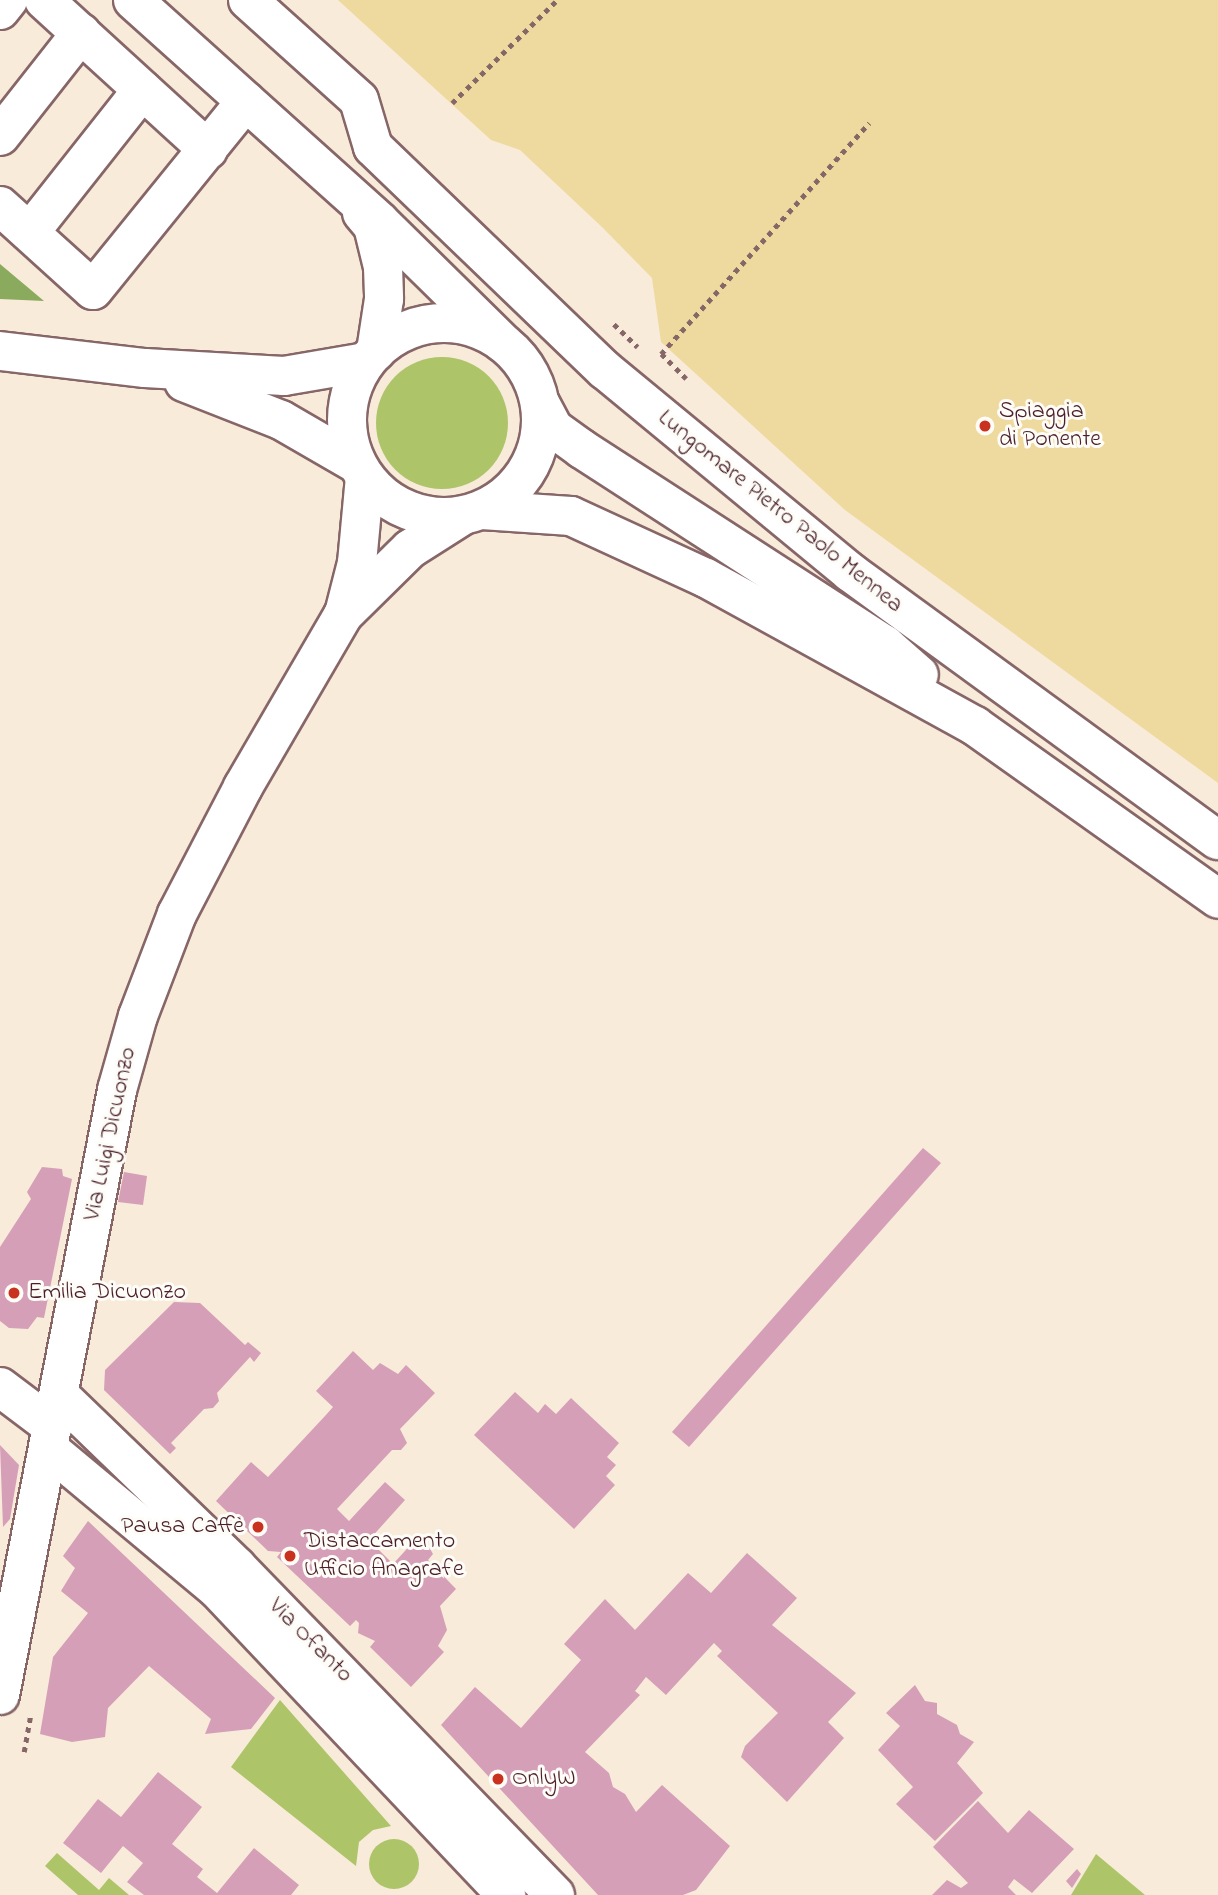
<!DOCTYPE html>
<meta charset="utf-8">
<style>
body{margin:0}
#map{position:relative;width:1218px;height:1895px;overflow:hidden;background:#f8ebda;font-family:"Indie Flower",sans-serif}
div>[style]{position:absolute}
.green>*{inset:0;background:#aec469}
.round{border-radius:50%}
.forest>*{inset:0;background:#8aaa5d}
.sand>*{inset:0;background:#eeda9e}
.building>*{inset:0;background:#d59fb8}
.path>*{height:4.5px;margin-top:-2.25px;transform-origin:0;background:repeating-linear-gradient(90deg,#876668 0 5px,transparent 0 10px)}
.roads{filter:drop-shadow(2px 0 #876668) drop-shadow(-2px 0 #876668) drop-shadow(0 2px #876668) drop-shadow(0 -2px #876668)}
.minor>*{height:38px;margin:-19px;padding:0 19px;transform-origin:19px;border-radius:19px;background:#fff}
.major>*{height:38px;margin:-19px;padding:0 19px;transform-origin:19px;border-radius:19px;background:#fff}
.major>.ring{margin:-19px;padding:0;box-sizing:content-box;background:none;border:38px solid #fff;border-radius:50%}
.dots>*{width:19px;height:19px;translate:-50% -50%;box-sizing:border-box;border:4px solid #fdfcf7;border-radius:50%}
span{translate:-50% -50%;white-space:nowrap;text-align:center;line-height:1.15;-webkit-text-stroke:6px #fdfcf7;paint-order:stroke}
.poi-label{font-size:24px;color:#4a1f2b}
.left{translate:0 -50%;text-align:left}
.right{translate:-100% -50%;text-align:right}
.street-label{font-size:24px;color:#4a1f2b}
</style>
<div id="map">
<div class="green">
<div class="round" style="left:376px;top:357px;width:132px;height:132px"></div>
<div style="clip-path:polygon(280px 1700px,391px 1826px,373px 1830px,359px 1842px,356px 1866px,231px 1767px)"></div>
<div class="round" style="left:369px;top:1839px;width:50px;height:50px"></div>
<div style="clip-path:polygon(57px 1853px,99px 1890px,109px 1878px,129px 1895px,78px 1895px,45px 1866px)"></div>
<div style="clip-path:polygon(1096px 1854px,1145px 1895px,1071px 1895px)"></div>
</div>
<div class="forest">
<div style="clip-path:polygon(0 264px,44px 301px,0 299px)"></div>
</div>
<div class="sand">
<div style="clip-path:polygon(338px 0,1218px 0,1218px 783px,845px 510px,661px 342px,652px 278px,603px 228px,520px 150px,491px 140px)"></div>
</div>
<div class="building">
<div style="clip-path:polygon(923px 1148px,941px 1163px,689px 1447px,672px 1432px)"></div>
<div style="clip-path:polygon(42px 1167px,62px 1169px,63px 1176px,72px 1179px,44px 1318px,37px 1317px,28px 1329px,9px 1328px,0 1321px,0 1247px,31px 1199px,27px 1192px)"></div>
<div style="clip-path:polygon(124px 1172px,147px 1176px,143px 1205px,118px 1202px)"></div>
<div style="clip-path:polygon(174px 1302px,200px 1303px,245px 1345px,248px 1342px,261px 1353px,254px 1362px,250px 1357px,217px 1393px,219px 1401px,213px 1408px,204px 1409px,171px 1443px,176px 1448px,170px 1454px,104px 1390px,105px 1370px)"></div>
<div style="clip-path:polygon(353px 1351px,373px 1370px,380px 1363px,398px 1374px,406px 1365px,435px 1393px,400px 1429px,407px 1443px,401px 1450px,392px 1450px,337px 1509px,349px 1521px,385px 1482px,405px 1500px,369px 1540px,393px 1564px,415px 1540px,425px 1540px,433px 1554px,428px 1560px,456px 1589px,440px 1606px,447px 1630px,438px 1646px,444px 1652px,411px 1687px,370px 1647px,375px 1641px,358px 1633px,359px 1623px,356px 1620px,350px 1626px,277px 1557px,281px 1552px,268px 1551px,216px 1501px,251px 1462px,268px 1477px,325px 1416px,333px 1407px,316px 1391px)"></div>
<div style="clip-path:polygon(515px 1392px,538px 1413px,545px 1404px,556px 1414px,571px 1398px,619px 1443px,607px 1457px,616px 1465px,606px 1476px,615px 1485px,574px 1529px,474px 1435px)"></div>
<div style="clip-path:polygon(0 1445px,19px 1465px,10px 1519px,3px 1527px)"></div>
<div style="clip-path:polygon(88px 1521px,275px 1698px,251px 1729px,205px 1734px,211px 1719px,149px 1666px,108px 1708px,105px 1737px,72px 1742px,40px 1734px,53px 1657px,88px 1613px,61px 1591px,75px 1568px,63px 1556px)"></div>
<div style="clip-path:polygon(747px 1553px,797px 1598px,772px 1625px,856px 1693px,828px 1722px,844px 1738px,787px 1802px,741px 1757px,745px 1746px,778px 1713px,717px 1656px,722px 1651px,714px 1643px,666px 1695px,646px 1677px,635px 1691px,640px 1695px,585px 1752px,609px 1773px,613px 1787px,625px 1794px,636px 1812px,662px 1785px,730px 1846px,696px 1890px,683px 1895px,598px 1895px,441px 1725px,475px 1687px,521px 1728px,581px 1660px,564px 1644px,605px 1599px,635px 1630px,688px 1573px,711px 1593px)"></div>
<div style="clip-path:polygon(915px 1685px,925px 1701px,937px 1703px,937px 1714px,957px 1725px,960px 1734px,974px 1742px,957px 1763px,983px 1793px,935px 1841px,896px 1804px,913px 1787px,878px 1750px,900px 1726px,886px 1713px)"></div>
<div style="clip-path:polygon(158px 1772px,202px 1807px,172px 1844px,203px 1869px,197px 1877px,217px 1893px,254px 1848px,299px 1885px,291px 1895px,144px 1895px,127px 1882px,143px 1863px,123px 1846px,101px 1873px,63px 1843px,98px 1799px,121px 1817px)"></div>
<div style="clip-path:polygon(978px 1801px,1008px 1833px,1029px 1810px,1074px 1849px,1032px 1893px,1014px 1879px,1008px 1887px,1016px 1895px,932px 1895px,947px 1880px,961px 1888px,968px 1883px,933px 1847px)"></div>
<div style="clip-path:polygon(1077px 1869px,1081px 1874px,1072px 1888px,1066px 1881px)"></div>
</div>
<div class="path">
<div style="left:452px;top:103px;width:147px;rotate:-44.4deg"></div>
<div style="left:614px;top:324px;width:33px;rotate:44deg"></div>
<div style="left:686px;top:379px;width:35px;rotate:-135deg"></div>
<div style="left:661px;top:354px;width:311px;rotate:-48deg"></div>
<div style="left:24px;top:1752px;width:36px;rotate:-80deg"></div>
</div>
<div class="roads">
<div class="minor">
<div style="left:44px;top:0;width:222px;rotate:42.4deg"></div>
<div style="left:133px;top:0;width:331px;rotate:41.9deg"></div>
<div style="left:379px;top:221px;width:174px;rotate:44.5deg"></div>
<div style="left:248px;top:0;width:149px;rotate:42deg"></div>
<div style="left:359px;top:100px;width:49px;rotate:73.4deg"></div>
<div style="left:373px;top:147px;width:322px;rotate:43.9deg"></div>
<div style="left:605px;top:370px;width:318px;rotate:39.5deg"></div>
<div style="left:850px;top:572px;width:455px;rotate:36.1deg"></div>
<div style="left:0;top:10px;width:13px;rotate:-51deg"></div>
<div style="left:0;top:136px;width:131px;rotate:-51.8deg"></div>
<div style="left:0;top:206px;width:125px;rotate:42.1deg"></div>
<div style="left:93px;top:290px;width:243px;rotate:-51deg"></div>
<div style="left:362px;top:213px;width:17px;rotate:50deg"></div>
<div style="left:373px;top:226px;width:42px;rotate:76.3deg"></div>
<div style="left:383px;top:267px;width:32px;rotate:88deg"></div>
<div style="left:384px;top:299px;width:53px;rotate:98.7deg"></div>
<div style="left:30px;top:232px;width:181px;rotate:-51.7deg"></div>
<div style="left:345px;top:610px;width:49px;rotate:-75.7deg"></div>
<div style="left:357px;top:563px;width:86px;rotate:-84.7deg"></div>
<div style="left:0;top:1387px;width:66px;rotate:37deg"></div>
<div style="left:59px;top:1395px;width:248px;rotate:44deg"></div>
<div style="left:237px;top:1567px;width:457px;rotate:45.9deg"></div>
<div style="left:49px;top:1449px;width:219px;rotate:39.8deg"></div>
<div style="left:217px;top:1589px;width:421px;rotate:46.6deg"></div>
<div style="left:0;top:1695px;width:616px;rotate:-79.05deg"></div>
<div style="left:117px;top:1090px;width:77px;rotate:-74.2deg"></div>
<div style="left:138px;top:1016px;width:109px;rotate:-69.1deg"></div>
<div style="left:177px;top:914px;width:143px;rotate:-62.5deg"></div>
<div style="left:243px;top:787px;width:199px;rotate:-59.8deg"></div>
<div style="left:343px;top:615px;width:94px;rotate:-44.6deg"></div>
<div style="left:410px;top:549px;width:62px;rotate:-32.4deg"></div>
</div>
<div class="major">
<div class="ring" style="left:347px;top:323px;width:156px;height:156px"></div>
<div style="left:0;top:351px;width:146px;rotate:6.7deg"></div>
<div style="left:145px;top:368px;width:139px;rotate:3.3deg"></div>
<div style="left:284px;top:376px;width:83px;rotate:-9.7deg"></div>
<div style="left:184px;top:382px;width:104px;rotate:21.4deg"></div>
<div style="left:281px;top:420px;width:88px;rotate:30.1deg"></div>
<div style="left:541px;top:405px;width:26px;rotate:62deg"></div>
<div style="left:553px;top:428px;width:36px;rotate:36deg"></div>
<div style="left:582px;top:449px;width:361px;rotate:32.9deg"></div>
<div style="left:885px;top:645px;width:45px;rotate:41.4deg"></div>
<div style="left:482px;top:510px;width:89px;rotate:3.9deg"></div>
<div style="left:571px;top:516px;width:149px;rotate:24.7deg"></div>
<div style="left:706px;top:578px;width:307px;rotate:28.8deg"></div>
<div style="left:975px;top:726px;width:298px;rotate:35.4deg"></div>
</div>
</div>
<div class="dots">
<div style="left:985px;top:426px;background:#c8321e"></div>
<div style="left:14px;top:1293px;background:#c8321e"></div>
<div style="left:258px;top:1527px;background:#c8321e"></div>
<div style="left:290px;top:1556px;background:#c8321e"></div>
<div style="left:498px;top:1779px;background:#c8321e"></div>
</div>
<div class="poi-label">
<span class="left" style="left:999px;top:426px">Spiaggia<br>di Ponente</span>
<span class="left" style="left:28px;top:1293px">Emilia Dicuonzo</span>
<span class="right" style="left:244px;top:1527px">Pausa Caffè</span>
<span class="left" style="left:304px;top:1556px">Distaccamento<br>Ufficio Anagrafe</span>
<span class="left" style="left:512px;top:1779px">OnlyW</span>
</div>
<div class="street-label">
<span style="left:780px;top:512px;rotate:39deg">Lungomare Pietro Paolo Mennea</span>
<span style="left:111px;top:1134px;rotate:-78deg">Via Luigi Dicuonzo</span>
<span style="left:310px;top:1641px;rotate:45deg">Via Ofanto</span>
</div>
</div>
